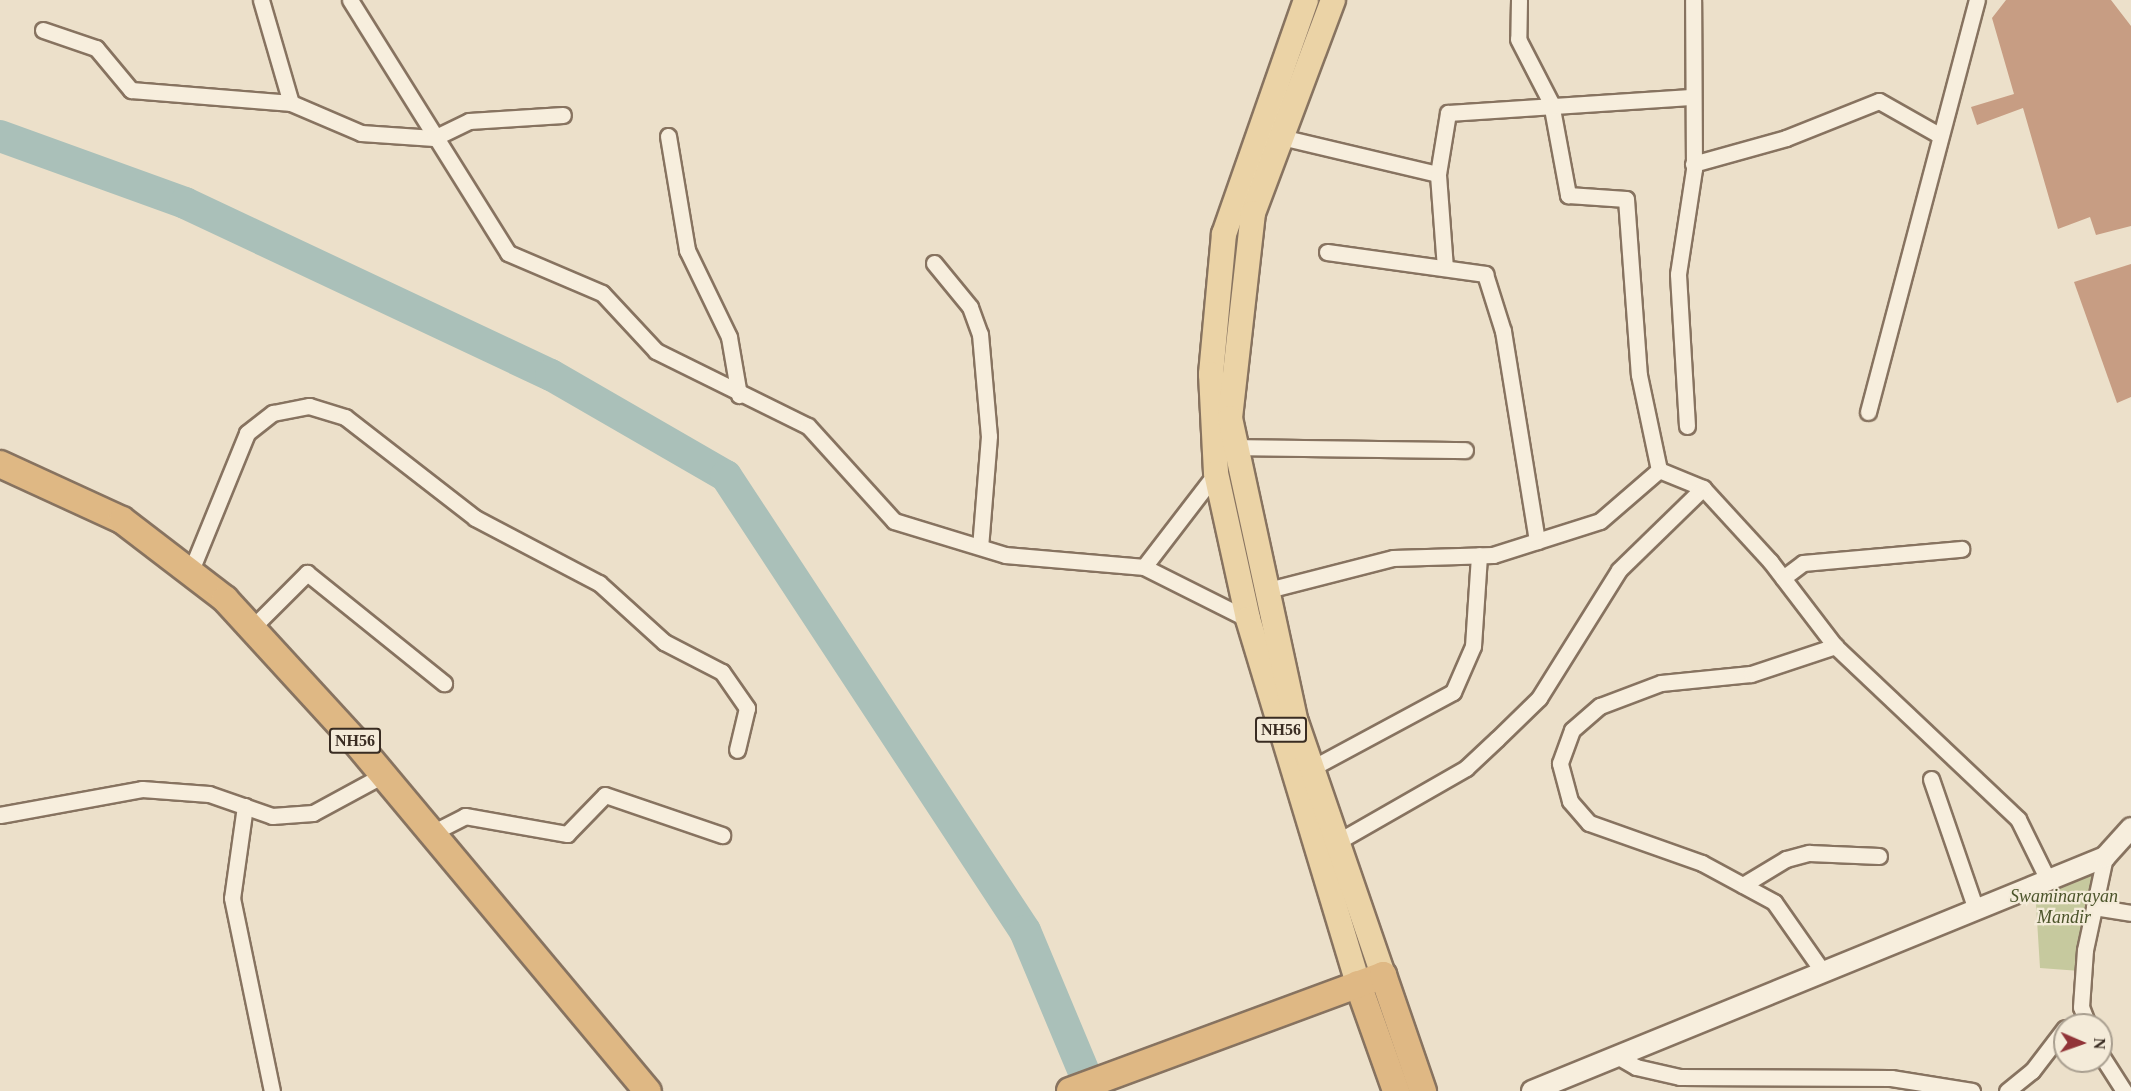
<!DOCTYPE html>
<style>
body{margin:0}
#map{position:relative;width:2131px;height:1091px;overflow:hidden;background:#ece0ca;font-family:Georgia,serif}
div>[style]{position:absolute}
.green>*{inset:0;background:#c6c99e}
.river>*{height:32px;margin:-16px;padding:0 16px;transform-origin:16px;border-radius:16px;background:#aac0b9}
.building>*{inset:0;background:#c79d83}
.roads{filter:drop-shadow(2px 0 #877360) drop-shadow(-2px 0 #877360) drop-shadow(0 2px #877360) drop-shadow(0 -2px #877360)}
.minor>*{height:15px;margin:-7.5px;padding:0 7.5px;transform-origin:7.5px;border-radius:7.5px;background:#f7eedd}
.tertiary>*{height:20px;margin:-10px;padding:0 10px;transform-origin:10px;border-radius:10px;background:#f7eedd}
.primary>*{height:24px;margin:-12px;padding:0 12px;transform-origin:12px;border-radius:12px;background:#ebd3a6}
.trunk>*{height:26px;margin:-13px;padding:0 13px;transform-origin:13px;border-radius:13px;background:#dfb884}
span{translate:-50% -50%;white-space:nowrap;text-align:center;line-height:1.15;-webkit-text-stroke:4.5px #f4ebd9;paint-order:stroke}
.shield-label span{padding:2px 4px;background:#f4ebd9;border:2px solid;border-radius:4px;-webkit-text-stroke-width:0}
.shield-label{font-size:16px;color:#392c22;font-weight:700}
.park-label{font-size:18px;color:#4b542a;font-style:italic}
.north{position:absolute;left:2053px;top:1013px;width:60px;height:60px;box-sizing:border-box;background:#f4ebd9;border:2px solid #a99f90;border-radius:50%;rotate:92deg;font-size:16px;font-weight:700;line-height:24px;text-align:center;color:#392c22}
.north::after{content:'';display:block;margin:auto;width:21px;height:27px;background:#913438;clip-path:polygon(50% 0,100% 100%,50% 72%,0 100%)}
</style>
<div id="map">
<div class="green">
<div style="clip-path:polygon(2101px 862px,2080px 971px,2040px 968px,2035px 888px)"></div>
</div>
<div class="river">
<div style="left:0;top:136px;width:197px;rotate:19.9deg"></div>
<div style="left:185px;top:203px;width:404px;rotate:25.2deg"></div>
<div style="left:551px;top:375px;width:202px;rotate:30deg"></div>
<div style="left:726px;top:476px;width:544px;rotate:56.69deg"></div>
<div style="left:1025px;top:931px;width:173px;rotate:67.3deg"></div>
</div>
<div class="building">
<div style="clip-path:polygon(2006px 0,2111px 0,2131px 26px,2131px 226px,2096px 235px,2090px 217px,2058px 229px,2023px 108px,1977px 125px,1971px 107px,2014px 94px,1992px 18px)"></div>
<div style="clip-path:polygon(2131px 264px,2131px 397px,2117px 403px,2074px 282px)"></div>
</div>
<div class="roads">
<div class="minor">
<div style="left:261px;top:0;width:107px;rotate:73.8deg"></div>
<div style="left:350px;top:0;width:298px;rotate:58deg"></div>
<div style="left:508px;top:253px;width:102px;rotate:23.1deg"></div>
<div style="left:602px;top:293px;width:79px;rotate:47deg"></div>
<div style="left:656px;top:351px;width:169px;rotate:26.3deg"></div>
<div style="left:808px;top:426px;width:128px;rotate:47.8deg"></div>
<div style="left:894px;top:521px;width:116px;rotate:17deg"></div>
<div style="left:1005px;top:555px;width:140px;rotate:4.9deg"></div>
<div style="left:1519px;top:0;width:39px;rotate:91deg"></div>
<div style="left:1518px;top:39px;width:72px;rotate:62.7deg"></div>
<div style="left:1551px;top:103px;width:94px;rotate:79.5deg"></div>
<div style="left:1568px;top:195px;width:58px;rotate:3.9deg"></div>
<div style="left:1626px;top:199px;width:176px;rotate:85.8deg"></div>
<div style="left:1639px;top:375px;width:97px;rotate:78.1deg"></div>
<div style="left:43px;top:30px;width:56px;rotate:18.8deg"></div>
<div style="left:96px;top:48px;width:55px;rotate:50.2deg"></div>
<div style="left:131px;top:90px;width:161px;rotate:4.6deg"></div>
<div style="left:291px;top:103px;width:76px;rotate:23.2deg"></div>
<div style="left:361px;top:133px;width:73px;rotate:3.9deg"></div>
<div style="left:434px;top:138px;width:39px;rotate:-26deg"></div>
<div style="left:469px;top:121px;width:94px;rotate:-3.7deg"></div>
<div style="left:668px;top:136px;width:116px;rotate:80.5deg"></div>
<div style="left:687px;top:250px;width:97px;rotate:64.2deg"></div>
<div style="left:729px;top:337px;width:59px;rotate:80.2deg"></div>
<div style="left:1281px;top:137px;width:161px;rotate:13.3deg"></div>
<div style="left:1693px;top:164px;width:97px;rotate:-15.6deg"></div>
<div style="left:1786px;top:138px;width:100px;rotate:-21.7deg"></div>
<div style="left:1879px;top:101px;width:69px;rotate:29.5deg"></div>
<div style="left:1327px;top:252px;width:160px;rotate:7.9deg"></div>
<div style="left:1485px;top:274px;width:60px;rotate:72.5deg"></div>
<div style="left:1503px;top:331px;width:213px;rotate:80.8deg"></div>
<div style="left:934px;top:263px;width:57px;rotate:50.7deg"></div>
<div style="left:970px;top:307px;width:29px;rotate:70deg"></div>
<div style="left:980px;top:334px;width:102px;rotate:85deg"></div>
<div style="left:989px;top:436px;width:111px;rotate:94.6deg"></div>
<div style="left:1445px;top:268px;width:94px;rotate:-94.3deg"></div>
<div style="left:1438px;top:174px;width:62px;rotate:-80.7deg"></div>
<div style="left:1448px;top:113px;width:243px;rotate:-3.8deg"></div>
<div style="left:1868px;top:412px;width:426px;rotate:-75.2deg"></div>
<div style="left:1687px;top:426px;width:152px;rotate:-93.4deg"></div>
<div style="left:1678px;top:274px;width:106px;rotate:-81.3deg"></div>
<div style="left:1694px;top:169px;width:169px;rotate:-90.3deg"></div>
<div style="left:1236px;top:447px;width:229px;rotate:0.8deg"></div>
<div style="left:1659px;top:470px;width:48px;rotate:22.2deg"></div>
<div style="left:1703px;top:488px;width:99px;rotate:47.5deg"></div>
<div style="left:1770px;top:561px;width:107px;rotate:52.6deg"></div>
<div style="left:1835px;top:646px;width:252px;rotate:43.4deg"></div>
<div style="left:2018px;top:819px;width:68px;rotate:63.8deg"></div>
<div style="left:1216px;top:473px;width:118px;rotate:127.5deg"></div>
<div style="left:1144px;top:567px;width:116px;rotate:26.6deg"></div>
<div style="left:190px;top:573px;width:151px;rotate:-67.8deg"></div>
<div style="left:247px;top:433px;width:33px;rotate:-38deg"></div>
<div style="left:273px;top:413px;width:37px;rotate:-11deg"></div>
<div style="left:309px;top:406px;width:38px;rotate:17deg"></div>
<div style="left:345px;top:417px;width:165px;rotate:37.8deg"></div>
<div style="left:475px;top:518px;width:140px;rotate:27.7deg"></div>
<div style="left:599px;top:583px;width:88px;rotate:42.2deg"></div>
<div style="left:664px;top:642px;width:65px;rotate:27.3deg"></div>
<div style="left:722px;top:672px;width:44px;rotate:55.2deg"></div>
<div style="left:747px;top:708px;width:43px;rotate:103.4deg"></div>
<div style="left:1783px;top:578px;width:25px;rotate:-37deg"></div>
<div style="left:1803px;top:563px;width:159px;rotate:-5.1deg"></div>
<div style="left:1268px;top:590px;width:129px;rotate:-14.4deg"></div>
<div style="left:1393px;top:558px;width:100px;rotate:-1.7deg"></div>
<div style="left:1493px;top:555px;width:112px;rotate:-17.6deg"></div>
<div style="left:1600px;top:521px;width:78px;rotate:-40.8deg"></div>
<div style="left:252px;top:628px;width:78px;rotate:-45deg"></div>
<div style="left:307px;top:573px;width:176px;rotate:38.8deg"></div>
<div style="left:1312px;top:768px;width:160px;rotate:-28.3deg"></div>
<div style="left:1453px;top:692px;width:50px;rotate:-66.5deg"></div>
<div style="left:1473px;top:646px;width:91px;rotate:-86.2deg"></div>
<div style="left:1931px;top:779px;width:139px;rotate:71deg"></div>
<div style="left:245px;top:806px;width:93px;rotate:98deg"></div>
<div style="left:232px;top:898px;width:197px;rotate:78.3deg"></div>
<div style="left:0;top:815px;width:144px;rotate:-10.4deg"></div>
<div style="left:142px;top:789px;width:67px;rotate:4.3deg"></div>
<div style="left:209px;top:794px;width:67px;rotate:19.2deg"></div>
<div style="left:272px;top:816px;width:41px;rotate:-4.2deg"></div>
<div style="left:313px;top:813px;width:80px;rotate:-28.5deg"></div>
<div style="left:432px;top:833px;width:37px;rotate:-27deg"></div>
<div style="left:465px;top:816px;width:104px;rotate:10deg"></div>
<div style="left:567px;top:834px;width:54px;rotate:-45.7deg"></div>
<div style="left:605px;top:795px;width:124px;rotate:18.9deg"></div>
<div style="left:1337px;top:842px;width:149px;rotate:-29.8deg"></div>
<div style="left:1466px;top:768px;width:42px;rotate:-43.1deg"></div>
<div style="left:1497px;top:739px;width:59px;rotate:-44.3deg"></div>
<div style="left:1539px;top:698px;width:151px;rotate:-58deg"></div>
<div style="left:1619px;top:570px;width:117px;rotate:-44.3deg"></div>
<div style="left:1743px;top:885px;width:50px;rotate:-31.2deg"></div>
<div style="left:1786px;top:859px;width:24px;rotate:-15deg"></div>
<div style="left:1809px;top:853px;width:70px;rotate:2.5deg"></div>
<div style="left:2094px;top:907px;width:37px;rotate:9deg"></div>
<div style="left:1823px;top:972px;width:85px;rotate:-125deg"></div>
<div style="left:1774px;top:902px;width:82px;rotate:-151.6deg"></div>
<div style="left:1702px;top:863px;width:120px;rotate:-160.5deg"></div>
<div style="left:1589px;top:823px;width:29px;rotate:-131deg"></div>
<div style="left:1570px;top:801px;width:39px;rotate:-105deg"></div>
<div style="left:1560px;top:763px;width:35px;rotate:-70deg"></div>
<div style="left:1572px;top:730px;width:37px;rotate:-41deg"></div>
<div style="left:1600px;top:706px;width:65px;rotate:-20.7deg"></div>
<div style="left:1661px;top:683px;width:90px;rotate:-5.7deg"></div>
<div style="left:1751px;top:674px;width:89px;rotate:-18.4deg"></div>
<div style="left:2088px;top:1025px;width:19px;rotate:-111deg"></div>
<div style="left:2081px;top:1007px;width:57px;rotate:-86deg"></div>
<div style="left:2085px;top:950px;width:95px;rotate:-77.9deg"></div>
<div style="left:2101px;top:1055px;width:43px;rotate:57.4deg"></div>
<div style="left:1617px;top:1056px;width:22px;rotate:30deg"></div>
<div style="left:1636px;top:1067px;width:45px;rotate:12.8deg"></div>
<div style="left:1680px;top:1077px;width:211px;rotate:0.3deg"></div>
<div style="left:1891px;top:1078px;width:82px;rotate:9.1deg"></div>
<div style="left:2007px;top:1091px;width:32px;rotate:-39deg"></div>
<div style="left:2032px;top:1071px;width:54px;rotate:-52.5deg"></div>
</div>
<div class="tertiary">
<div style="left:1532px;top:1091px;width:619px;rotate:-22.21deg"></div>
<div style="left:2105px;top:857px;width:39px;rotate:-48deg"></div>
</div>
<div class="primary">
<div style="left:1306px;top:0;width:248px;rotate:109.3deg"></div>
<div style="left:1224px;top:234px;width:141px;rotate:95.3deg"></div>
<div style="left:1211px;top:374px;width:99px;rotate:87.1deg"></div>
<div style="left:1216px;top:473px;width:149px;rotate:77.6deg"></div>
<div style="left:1248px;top:619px;width:381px;rotate:73.2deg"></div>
<div style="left:1333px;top:0;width:228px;rotate:110.6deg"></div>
<div style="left:1253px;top:213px;width:206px;rotate:96.4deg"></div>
<div style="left:1230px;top:418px;width:311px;rotate:77.8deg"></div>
<div style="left:1296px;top:722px;width:268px;rotate:71deg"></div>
</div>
<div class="trunk">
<div style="left:0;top:464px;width:134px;rotate:24.7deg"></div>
<div style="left:122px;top:520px;width:130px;rotate:37.5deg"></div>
<div style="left:225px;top:599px;width:191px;rotate:47.5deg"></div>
<div style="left:354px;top:740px;width:458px;rotate:50.1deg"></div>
<div style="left:1358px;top:984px;width:114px;rotate:70.4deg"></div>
<div style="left:1070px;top:1091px;width:334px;rotate:-20.3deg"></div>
<div style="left:1383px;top:975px;width:123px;rotate:71deg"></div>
</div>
</div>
<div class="shield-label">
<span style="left:1281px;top:730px">NH56</span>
<span style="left:355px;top:741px">NH56</span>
</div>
<div class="park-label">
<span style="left:2064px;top:907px">Swaminarayan<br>Mandir</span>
</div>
<div class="north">N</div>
</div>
